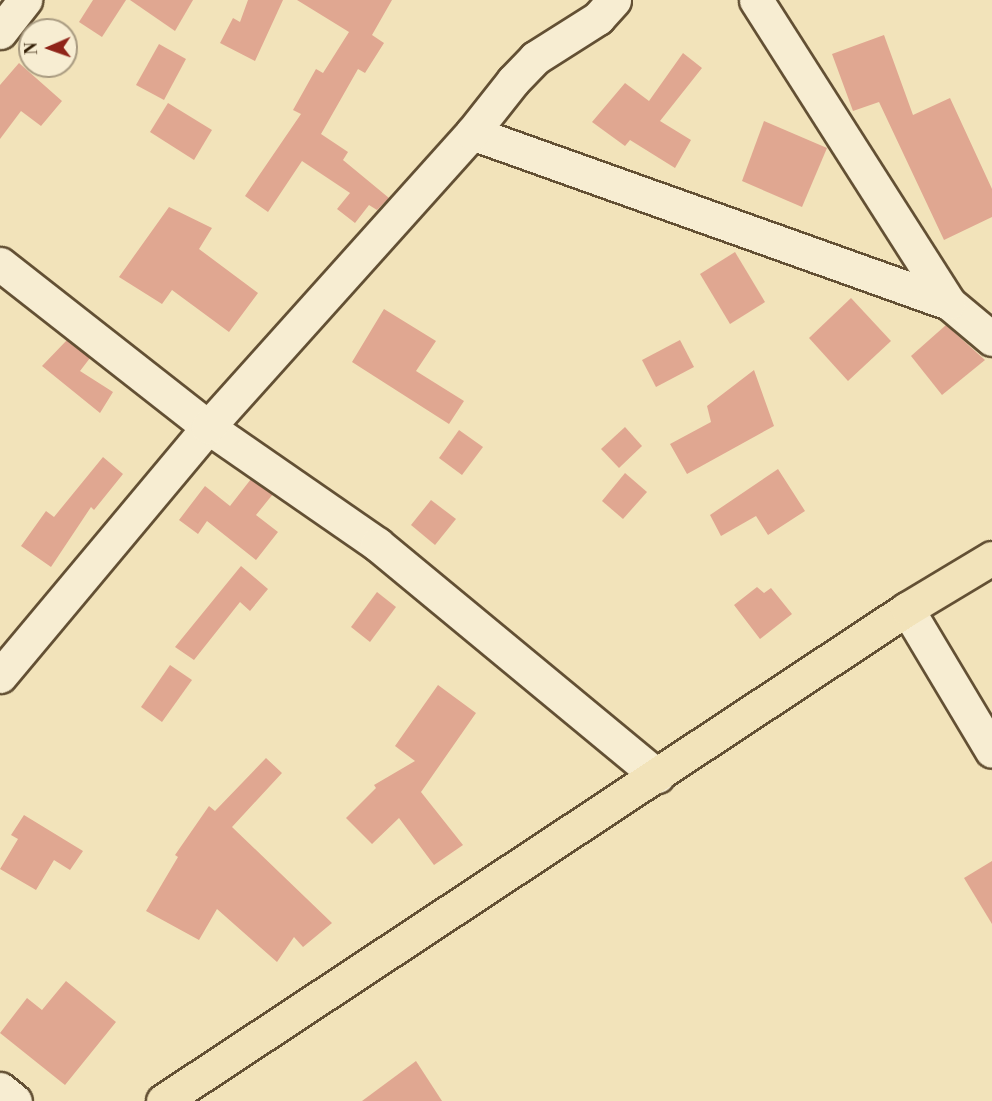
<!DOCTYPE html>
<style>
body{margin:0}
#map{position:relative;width:992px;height:1101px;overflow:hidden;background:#f2e3ba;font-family:"Libre Bodoni",serif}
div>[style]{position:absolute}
.building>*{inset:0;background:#e0a791}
.roads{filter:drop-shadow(2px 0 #635034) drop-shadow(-2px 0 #635034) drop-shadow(0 2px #635034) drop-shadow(0 -2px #635034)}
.street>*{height:33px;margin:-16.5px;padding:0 16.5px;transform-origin:16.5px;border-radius:16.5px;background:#f7edd2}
.primary>*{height:33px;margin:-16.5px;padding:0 16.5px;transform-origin:16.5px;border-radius:16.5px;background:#f2e3ba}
span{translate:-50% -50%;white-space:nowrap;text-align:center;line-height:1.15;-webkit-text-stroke:4.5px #f7edd2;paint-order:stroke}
.north{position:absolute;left:18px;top:18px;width:60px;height:60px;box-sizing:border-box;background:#f7edd2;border:2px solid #a99b81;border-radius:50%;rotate:268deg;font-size:16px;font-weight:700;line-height:24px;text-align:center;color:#331f07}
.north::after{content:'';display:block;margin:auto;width:21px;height:27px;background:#8f2418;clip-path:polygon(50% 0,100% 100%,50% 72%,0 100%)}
</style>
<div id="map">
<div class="building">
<div style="clip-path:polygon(93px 0,126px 0,102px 37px,79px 22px)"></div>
<div style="clip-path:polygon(130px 0,193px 0,175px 31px)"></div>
<div style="clip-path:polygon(248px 0,283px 0,255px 61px,220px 43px,233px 18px,240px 22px)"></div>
<div style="clip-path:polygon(297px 0,392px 0,372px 35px,384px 43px,365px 73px,358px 69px,321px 134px,348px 152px,343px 160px,389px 198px,377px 210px,369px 205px,355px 223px,337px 209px,350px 193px,302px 161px,268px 212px,245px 196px,301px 114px,293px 110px,316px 69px,323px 73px,349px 32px)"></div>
<div style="clip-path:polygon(884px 35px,913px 115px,950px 98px,992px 189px,992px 217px,944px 240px,879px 102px,853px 111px,832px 54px)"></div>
<div style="clip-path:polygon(159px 44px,186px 59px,164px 100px,136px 85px)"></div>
<div style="clip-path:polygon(683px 53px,702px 68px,660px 121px,691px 140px,675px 168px,630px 140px,625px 146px,592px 122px,625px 83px,649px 101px)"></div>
<div style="clip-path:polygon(19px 63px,62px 101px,41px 126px,21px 111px,0 139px,0 85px)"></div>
<div style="clip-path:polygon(168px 103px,212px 130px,194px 160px,150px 132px)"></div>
<div style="clip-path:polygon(764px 121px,827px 148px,802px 207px,742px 181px)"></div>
<div style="clip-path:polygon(169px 207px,212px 228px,199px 249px,258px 293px,229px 332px,172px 290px,162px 304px,119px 277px)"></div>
<div style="clip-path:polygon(735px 252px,765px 302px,730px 324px,700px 274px)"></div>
<div style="clip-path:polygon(851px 298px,891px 341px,848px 381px,809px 338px)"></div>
<div style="clip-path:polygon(384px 309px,436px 341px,416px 371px,464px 401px,449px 424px,352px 362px)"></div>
<div style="clip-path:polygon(946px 325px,985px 360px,942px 395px,911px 356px)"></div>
<div style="clip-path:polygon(67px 340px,90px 358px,80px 371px,113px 392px,100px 413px,42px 366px)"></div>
<div style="clip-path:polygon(680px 340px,694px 367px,656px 387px,642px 360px)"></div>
<div style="clip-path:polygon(754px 370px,774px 426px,687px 474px,670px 444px,711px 422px,707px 406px)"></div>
<div style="clip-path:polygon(625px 427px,642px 446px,619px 468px,601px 449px)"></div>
<div style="clip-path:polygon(459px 430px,483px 447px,462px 475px,439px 458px)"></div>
<div style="clip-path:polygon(103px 457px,123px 474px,94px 510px,91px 507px,51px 567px,21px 546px,46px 511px,54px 517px)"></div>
<div style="clip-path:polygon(778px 469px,805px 511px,768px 535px,756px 516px,721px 536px,710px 515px)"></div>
<div style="clip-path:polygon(625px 473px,647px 492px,623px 519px,602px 501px)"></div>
<div style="clip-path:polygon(251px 479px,273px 494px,256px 515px,278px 532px,256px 560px,207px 521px,198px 534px,179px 520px,205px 486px,230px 506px)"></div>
<div style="clip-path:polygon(431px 500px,456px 519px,435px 545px,411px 525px)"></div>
<div style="clip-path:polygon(241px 566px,268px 589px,250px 611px,240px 602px,194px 660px,175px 647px)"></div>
<div style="clip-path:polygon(757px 587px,764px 593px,771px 588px,792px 614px,760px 639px,734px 605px)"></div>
<div style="clip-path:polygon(377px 592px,396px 607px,370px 642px,351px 627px)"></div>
<div style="clip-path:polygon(170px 665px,192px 680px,162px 722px,141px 707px)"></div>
<div style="clip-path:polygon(438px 685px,476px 713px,421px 792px,463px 845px,434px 865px,399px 818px,372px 844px,346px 818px,376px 788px,374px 785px,415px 761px,395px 746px)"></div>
<div style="clip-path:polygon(266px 758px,282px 773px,232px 827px,332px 923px,303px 947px,294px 937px,277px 962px,217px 909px,199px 940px,146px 911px,178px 857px,175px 855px,209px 806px,215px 811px)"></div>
<div style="clip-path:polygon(24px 815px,83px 851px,70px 870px,54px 860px,36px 890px,0 869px,18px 839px,11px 835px)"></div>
<div style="clip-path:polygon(992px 861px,992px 924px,964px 878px)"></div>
<div style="clip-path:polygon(66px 981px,116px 1022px,65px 1085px,0 1033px,27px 998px,42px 1010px)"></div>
<div style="clip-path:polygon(416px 1061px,442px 1101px,362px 1101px)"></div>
</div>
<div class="roads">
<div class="street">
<div style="left:756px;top:0;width:359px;rotate:57.5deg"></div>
<div style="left:949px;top:303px;width:56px;rotate:39.9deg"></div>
<div style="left:0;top:32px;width:41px;rotate:-52deg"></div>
<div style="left:472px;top:133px;width:506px;rotate:19.62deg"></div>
<div style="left:0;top:264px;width:264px;rotate:38.1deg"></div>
<div style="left:208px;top:427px;width:206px;rotate:34.7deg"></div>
<div style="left:377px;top:544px;width:364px;rotate:39.6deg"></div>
<div style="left:907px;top:609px;width:165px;rotate:59.1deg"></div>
<div style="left:0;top:676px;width:324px;rotate:-50.1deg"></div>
<div style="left:208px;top:427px;width:395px;rotate:-48.1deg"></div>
<div style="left:472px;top:133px;width:66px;rotate:-51.7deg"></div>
<div style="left:513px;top:81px;width:32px;rotate:-46deg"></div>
<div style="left:535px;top:58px;width:75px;rotate:-32.4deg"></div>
<div style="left:598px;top:18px;width:24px;rotate:-48deg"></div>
<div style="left:0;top:1089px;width:19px;rotate:39deg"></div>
</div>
<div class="primary">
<div style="left:163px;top:1101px;width:892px;rotate:-33.48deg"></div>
<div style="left:907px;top:609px;width:99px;rotate:-31deg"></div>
</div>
</div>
<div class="north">N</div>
</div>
